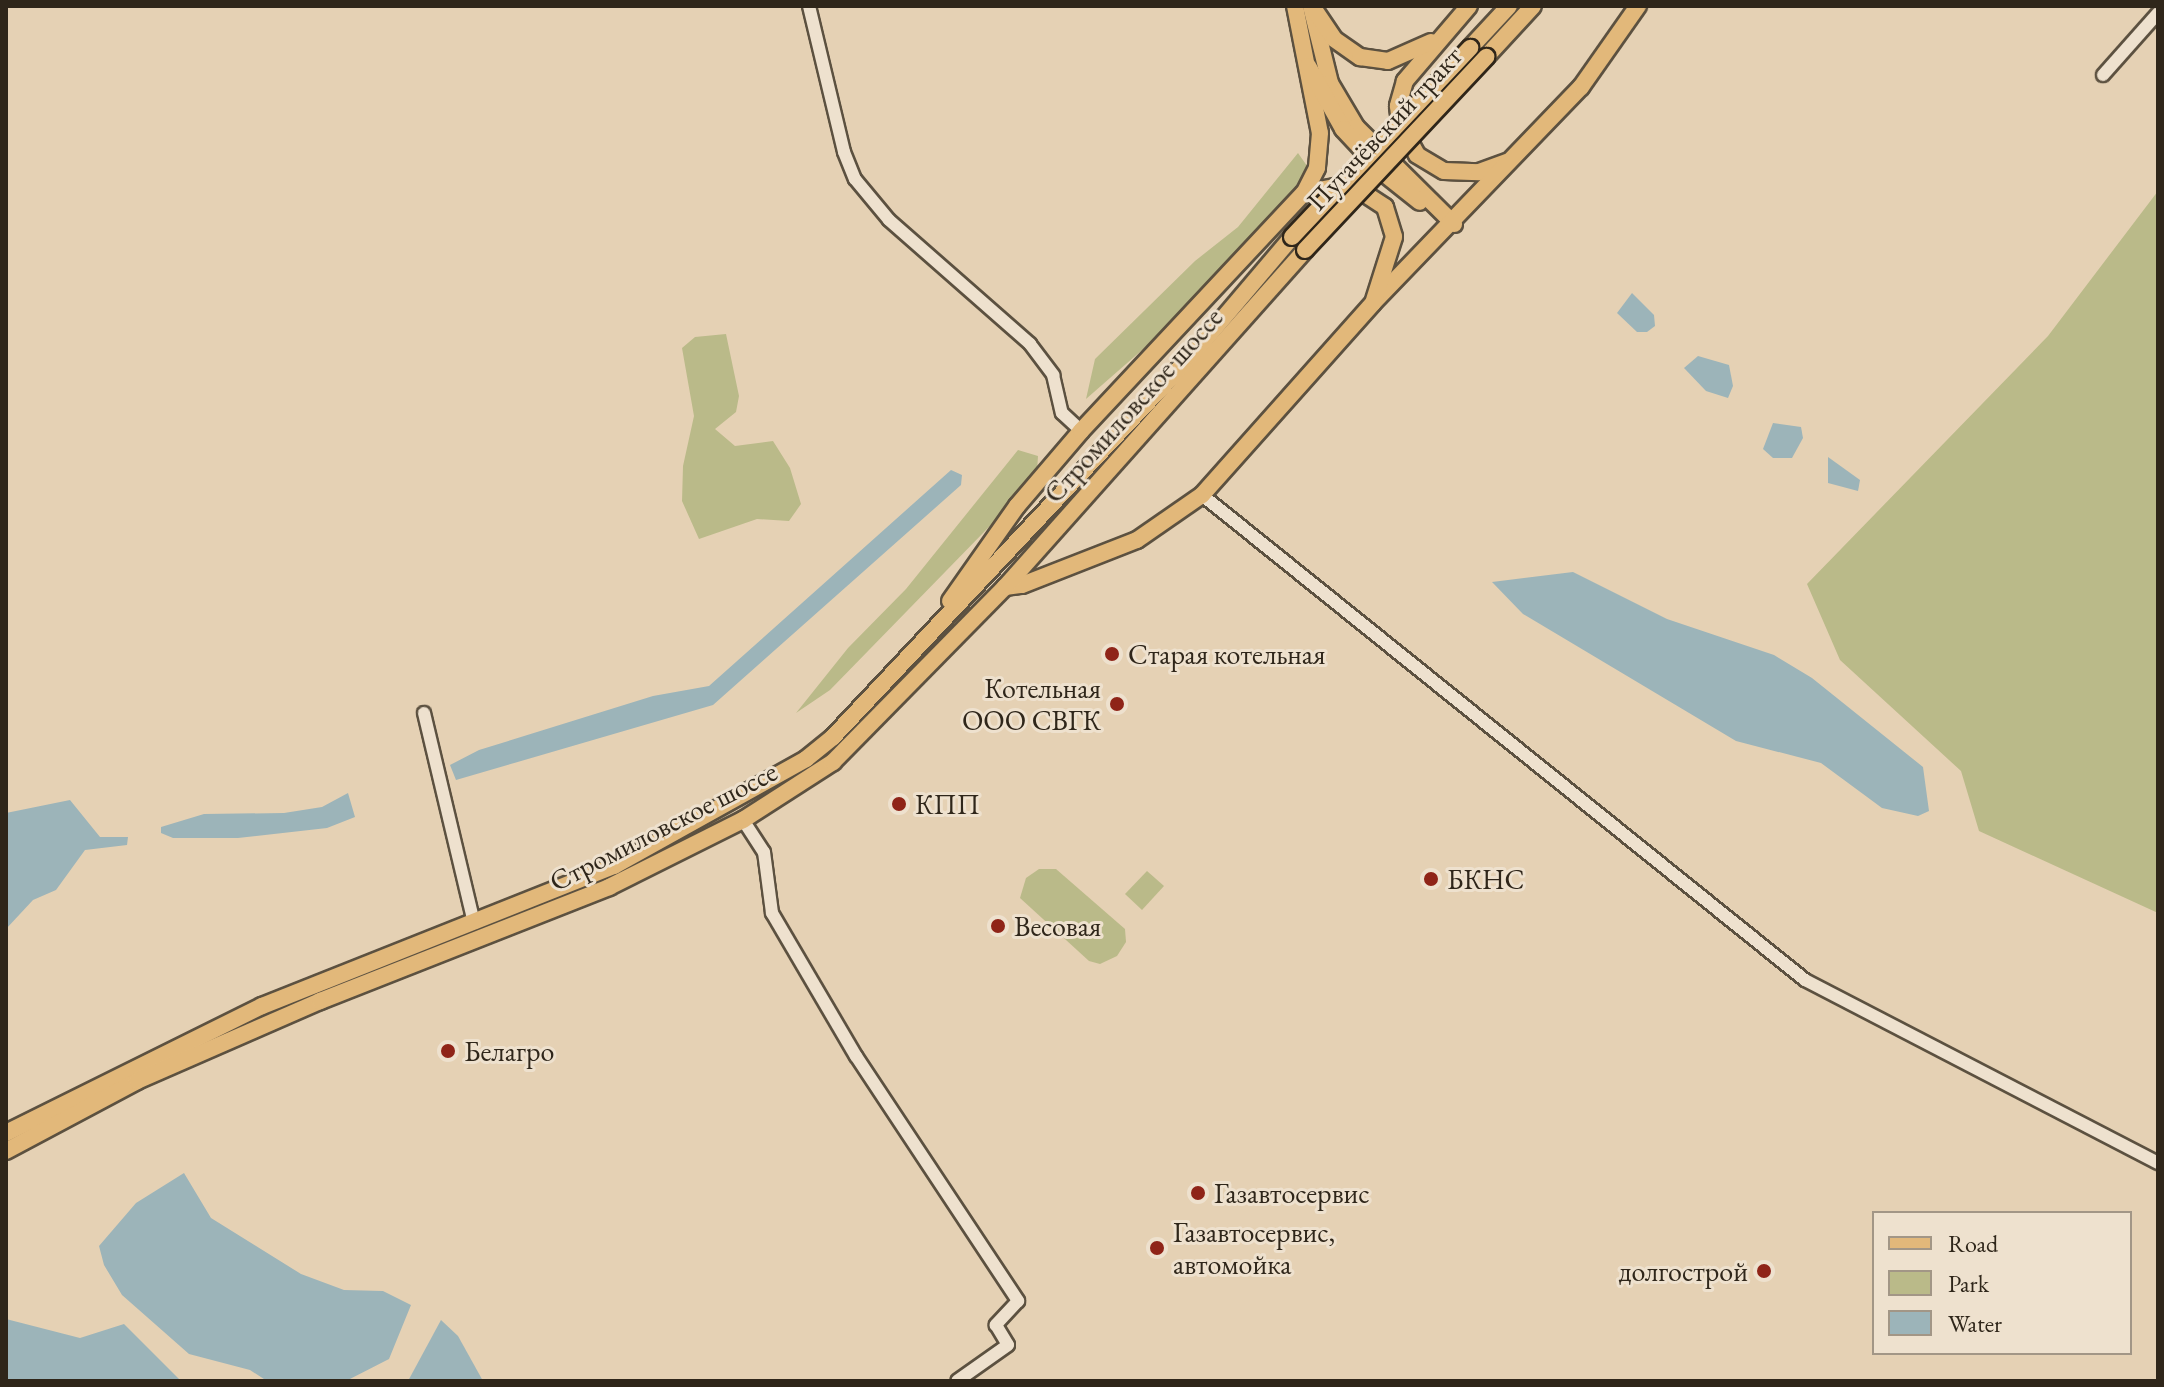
<!DOCTYPE html>
<meta charset="utf-8">
<style>
body{margin:0}
#map{position:relative;width:2164px;height:1387px;overflow:hidden;background:#e5d1b4;font-family:"EB Garamond",serif}
div>[style]{position:absolute}
.green>*{inset:0;background:#baba89}
.water>*{inset:0;background:#9cb4b9}
.roads{filter:drop-shadow(2px 0 #5c5140) drop-shadow(-2px 0 #5c5140) drop-shadow(0 2px #5c5140) drop-shadow(0 -2px #5c5140)}
.minor>*{height:12px;margin:-6px;padding:0 6px;transform-origin:6px;border-radius:6px;background:#eee1ce}
.major>*{height:16px;margin:-8px;padding:0 8px;transform-origin:8px;border-radius:8px;background:#e2b87a}
.bridges{filter:drop-shadow(2px 0 #2f261a) drop-shadow(-2px 0 #2f261a) drop-shadow(0 2px #2f261a) drop-shadow(0 -2px #2f261a)}
.major-bridge>*{height:16px;margin:-8px;padding:0 8px;transform-origin:8px;border-radius:8px;background:#e2b87a}
.dots>*{width:22px;height:22px;translate:-50% -50%;box-sizing:border-box;border:4px solid #eee1ce;border-radius:50%}
span{translate:-50% -50%;white-space:nowrap;text-align:center;line-height:1.15;-webkit-text-stroke:6px #eee1ce;paint-order:stroke}
.street-label{font-size:28px;color:#2f261a}
.poi-label{font-size:28px;color:#2f261a}
.left{translate:0 -50%;text-align:left}
.right{translate:-100% -50%;text-align:right}
.frame{position:absolute;inset:0;border:8px solid #2f261a;pointer-events:none}
.legend{position:absolute;left:1872px;top:1211px;width:260px;height:144px;box-sizing:border-box;background:#eee1ce;border:2px solid #a29686;margin:0;padding:10px 14px;list-style:none;font-size:24px;color:#2f261a}
.legend li{display:flex;align-items:center;gap:16px;height:40px}
.legend b{width:40px;border:2px solid #a29686}
</style>
<div id="map">
<div class="green">
<div style="clip-path:polygon(1298px 153px,1312px 173px,1166px 329px,1086px 399px,1095px 359px,1195px 261px,1238px 227px)"></div>
<div style="clip-path:polygon(2158px 191px,2158px 913px,1979px 831px,1961px 771px,1840px 660px,1807px 584px,2048px 336px)"></div>
<div style="clip-path:polygon(726px 334px,739px 396px,736px 412px,715px 429px,735px 446px,773px 441px,790px 468px,801px 504px,789px 521px,757px 519px,699px 539px,682px 501px,683px 466px,694px 416px,682px 348px,695px 337px)"></div>
<div style="clip-path:polygon(1018px 450px,1038px 456px,1037px 472px,1023px 492px,830px 690px,796px 713px,848px 648px,906px 589px)"></div>
<div style="clip-path:polygon(1039px 869px,1056px 869px,1125px 929px,1126px 942px,1117px 956px,1100px 964px,1089px 961px,1020px 898px,1026px 878px)"></div>
<div style="clip-path:polygon(1147px 871px,1164px 886px,1142px 910px,1125px 894px)"></div>
</div>
<div class="water">
<div style="clip-path:polygon(1632px 293px,1654px 315px,1655px 326px,1647px 332px,1637px 332px,1617px 313px)"></div>
<div style="clip-path:polygon(1698px 356px,1729px 365px,1733px 386px,1728px 398px,1706px 391px,1684px 368px)"></div>
<div style="clip-path:polygon(1773px 423px,1801px 427px,1803px 438px,1792px 458px,1773px 458px,1763px 449px)"></div>
<div style="clip-path:polygon(1828px 457px,1860px 480px,1858px 491px,1828px 483px)"></div>
<div style="clip-path:polygon(951px 470px,962px 475px,961px 485px,713px 705px,456px 780px,450px 765px,479px 750px,653px 696px,709px 686px)"></div>
<div style="clip-path:polygon(1573px 572px,1667px 619px,1774px 655px,1812px 678px,1923px 767px,1929px 811px,1918px 816px,1882px 808px,1821px 763px,1736px 741px,1523px 614px,1492px 582px)"></div>
<div style="clip-path:polygon(348px 793px,355px 817px,327px 828px,238px 838px,173px 838px,161px 833px,161px 827px,204px 814px,284px 813px,322px 807px)"></div>
<div style="clip-path:polygon(70px 800px,100px 837px,128px 837px,127px 845px,85px 850px,56px 890px,33px 900px,6px 929px,6px 813px)"></div>
<div style="clip-path:polygon(184px 1173px,211px 1218px,301px 1274px,344px 1290px,383px 1291px,411px 1305px,389px 1359px,346px 1381px,267px 1381px,250px 1370px,189px 1354px,122px 1295px,104px 1265px,99px 1246px,136px 1203px)"></div>
<div style="clip-path:polygon(6px 1319px,80px 1338px,124px 1324px,181px 1381px,6px 1381px)"></div>
<div style="clip-path:polygon(441px 1320px,458px 1336px,483px 1381px,408px 1381px)"></div>
</div>
<div class="roads">
<div class="minor">
<div style="left:809px;top:6px;width:150px;rotate:76.5deg"></div>
<div style="left:844px;top:152px;width:29px;rotate:68deg"></div>
<div style="left:855px;top:179px;width:53px;rotate:50.3deg"></div>
<div style="left:889px;top:220px;width:188px;rotate:41.3deg"></div>
<div style="left:1030px;top:344px;width:39px;rotate:53deg"></div>
<div style="left:1053px;top:375px;width:39px;rotate:77deg"></div>
<div style="left:1062px;top:413px;width:26px;rotate:43deg"></div>
<div style="left:2103px;top:75px;width:83px;rotate:-48.4deg"></div>
<div style="left:1202px;top:495px;width:774px;rotate:38.81deg"></div>
<div style="left:1805px;top:980px;width:398px;rotate:27.4deg"></div>
<div style="left:424px;top:713px;width:216px;rotate:76.6deg"></div>
<div style="left:743px;top:820px;width:38px;rotate:57deg"></div>
<div style="left:764px;top:852px;width:62px;rotate:82.5deg"></div>
<div style="left:772px;top:913px;width:166px;rotate:59.6deg"></div>
<div style="left:856px;top:1056px;width:294px;rotate:56.5deg"></div>
<div style="left:1018px;top:1301px;width:33px;rotate:133deg"></div>
<div style="left:996px;top:1325px;width:23px;rotate:59deg"></div>
<div style="left:1008px;top:1345px;width:62px;rotate:144.8deg"></div>
</div>
<div class="major">
<div style="left:1295px;top:6px;width:129px;rotate:78.9deg"></div>
<div style="left:1320px;top:133px;width:35px;rotate:95deg"></div>
<div style="left:1317px;top:168px;width:28px;rotate:117deg"></div>
<div style="left:1311px;top:6px;width:79px;rotate:76.1deg"></div>
<div style="left:1330px;top:83px;width:51px;rotate:59.4deg"></div>
<div style="left:1356px;top:127px;width:138px;rotate:44.7deg"></div>
<div style="left:1469px;top:6px;width:99px;rotate:130.5deg"></div>
<div style="left:1405px;top:81px;width:26px;rotate:106deg"></div>
<div style="left:1398px;top:106px;width:18px;rotate:84deg"></div>
<div style="left:1400px;top:124px;width:35px;rotate:61deg"></div>
<div style="left:1417px;top:155px;width:31px;rotate:31deg"></div>
<div style="left:1444px;top:171px;width:35px;rotate:2deg"></div>
<div style="left:1479px;top:172px;width:30px;rotate:-20deg"></div>
<div style="left:1316px;top:12px;width:32px;rotate:56deg"></div>
<div style="left:1334px;top:39px;width:32px;rotate:35deg"></div>
<div style="left:1360px;top:57px;width:28px;rotate:8deg"></div>
<div style="left:1388px;top:61px;width:47px;rotate:-23.8deg"></div>
<div style="left:1470px;top:48px;width:57px;rotate:-47.1deg"></div>
<div style="left:1486px;top:57px;width:69px;rotate:-47.3deg"></div>
<div style="left:1308px;top:66px;width:72px;rotate:60.9deg"></div>
<div style="left:1343px;top:129px;width:63px;rotate:46.9deg"></div>
<div style="left:1386px;top:175px;width:43px;rotate:38.5deg"></div>
<div style="left:1005px;top:587px;width:17px;rotate:-7deg"></div>
<div style="left:1022px;top:585px;width:123px;rotate:-21.4deg"></div>
<div style="left:1137px;top:540px;width:79px;rotate:-34.7deg"></div>
<div style="left:1202px;top:495px;width:257px;rotate:-48.3deg"></div>
<div style="left:1373px;top:303px;width:300px;rotate:-46.1deg"></div>
<div style="left:1581px;top:87px;width:99px;rotate:-54.9deg"></div>
<div style="left:950px;top:601px;width:116px;rotate:-54.8deg"></div>
<div style="left:1017px;top:506px;width:99px;rotate:-49.5deg"></div>
<div style="left:1081px;top:431px;width:326px;rotate:-46.9deg"></div>
<div style="left:1304px;top:193px;width:47px;rotate:-11.1deg"></div>
<div style="left:1350px;top:184px;width:42px;rotate:33.3deg"></div>
<div style="left:1385px;top:207px;width:31px;rotate:73deg"></div>
<div style="left:1394px;top:237px;width:66px;rotate:107.6deg"></div>
<div style="left:6px;top:1133px;width:286px;rotate:-26.4deg"></div>
<div style="left:262px;top:1006px;width:379px;rotate:-21.7deg"></div>
<div style="left:614px;top:866px;width:220px;rotate:-29.1deg"></div>
<div style="left:806px;top:759px;width:35px;rotate:-39deg"></div>
<div style="left:833px;top:737px;width:524px;rotate:-46.78deg"></div>
<div style="left:1192px;top:355px;width:155px;rotate:-49.7deg"></div>
<div style="left:6px;top:1151px;width:149px;rotate:-28.1deg"></div>
<div style="left:137px;top:1081px;width:200px;rotate:-23.6deg"></div>
<div style="left:320px;top:1001px;width:311px;rotate:-21.5deg"></div>
<div style="left:609px;top:887px;width:150px;rotate:-26.6deg"></div>
<div style="left:743px;top:820px;width:107px;rotate:-32.8deg"></div>
<div style="left:833px;top:762px;width:245px;rotate:-45.5deg"></div>
<div style="left:1005px;top:587px;width:451px;rotate:-48.3deg"></div>
</div>
</div>
<div class="bridges">
<div class="major-bridge">
<div style="left:1292px;top:237px;width:260px;rotate:-46.7deg"></div>
<div style="left:1305px;top:250px;width:265px;rotate:-46.8deg"></div>
</div>
</div>
<div class="dots">
<div style="left:1112px;top:654px;background:#8f2418"></div>
<div style="left:1117px;top:704px;background:#8f2418"></div>
<div style="left:899px;top:804px;background:#8f2418"></div>
<div style="left:1431px;top:879px;background:#8f2418"></div>
<div style="left:998px;top:926px;background:#8f2418"></div>
<div style="left:448px;top:1051px;background:#8f2418"></div>
<div style="left:1198px;top:1193px;background:#8f2418"></div>
<div style="left:1157px;top:1248px;background:#8f2418"></div>
<div style="left:1764px;top:1271px;background:#8f2418"></div>
</div>
<div class="street-label">
<span style="left:1384px;top:128px;rotate:-47deg">Пугачёвский тракт</span>
<span style="left:1133px;top:405px;rotate:-48deg">Стромиловское шоссе</span>
<span style="left:663px;top:826px;rotate:-27deg">Стромиловское шоссе</span>
</div>
<div class="poi-label">
<span class="left" style="left:1128px;top:654px">Старая котельная</span>
<span class="right" style="left:1101px;top:704px">Котельная<br>ООО СВГК</span>
<span class="left" style="left:915px;top:804px">КПП</span>
<span class="left" style="left:1447px;top:879px">БКНС</span>
<span class="left" style="left:1014px;top:926px">Весовая</span>
<span class="left" style="left:464px;top:1051px">Белагро</span>
<span class="left" style="left:1214px;top:1193px">Газавтосервис</span>
<span class="left" style="left:1173px;top:1248px">Газавтосервис,<br>автомойка</span>
<span class="right" style="left:1748px;top:1271px">долгострой</span>
</div>
<div class="frame"></div>
<ul class="legend">
<li><b style="height:10px;background:#e2b87a"></b>Road</li>
<li><b style="height:22px;background:#baba89"></b>Park</li>
<li><b style="height:22px;background:#9cb4b9"></b>Water</li>
</ul>
</div>
